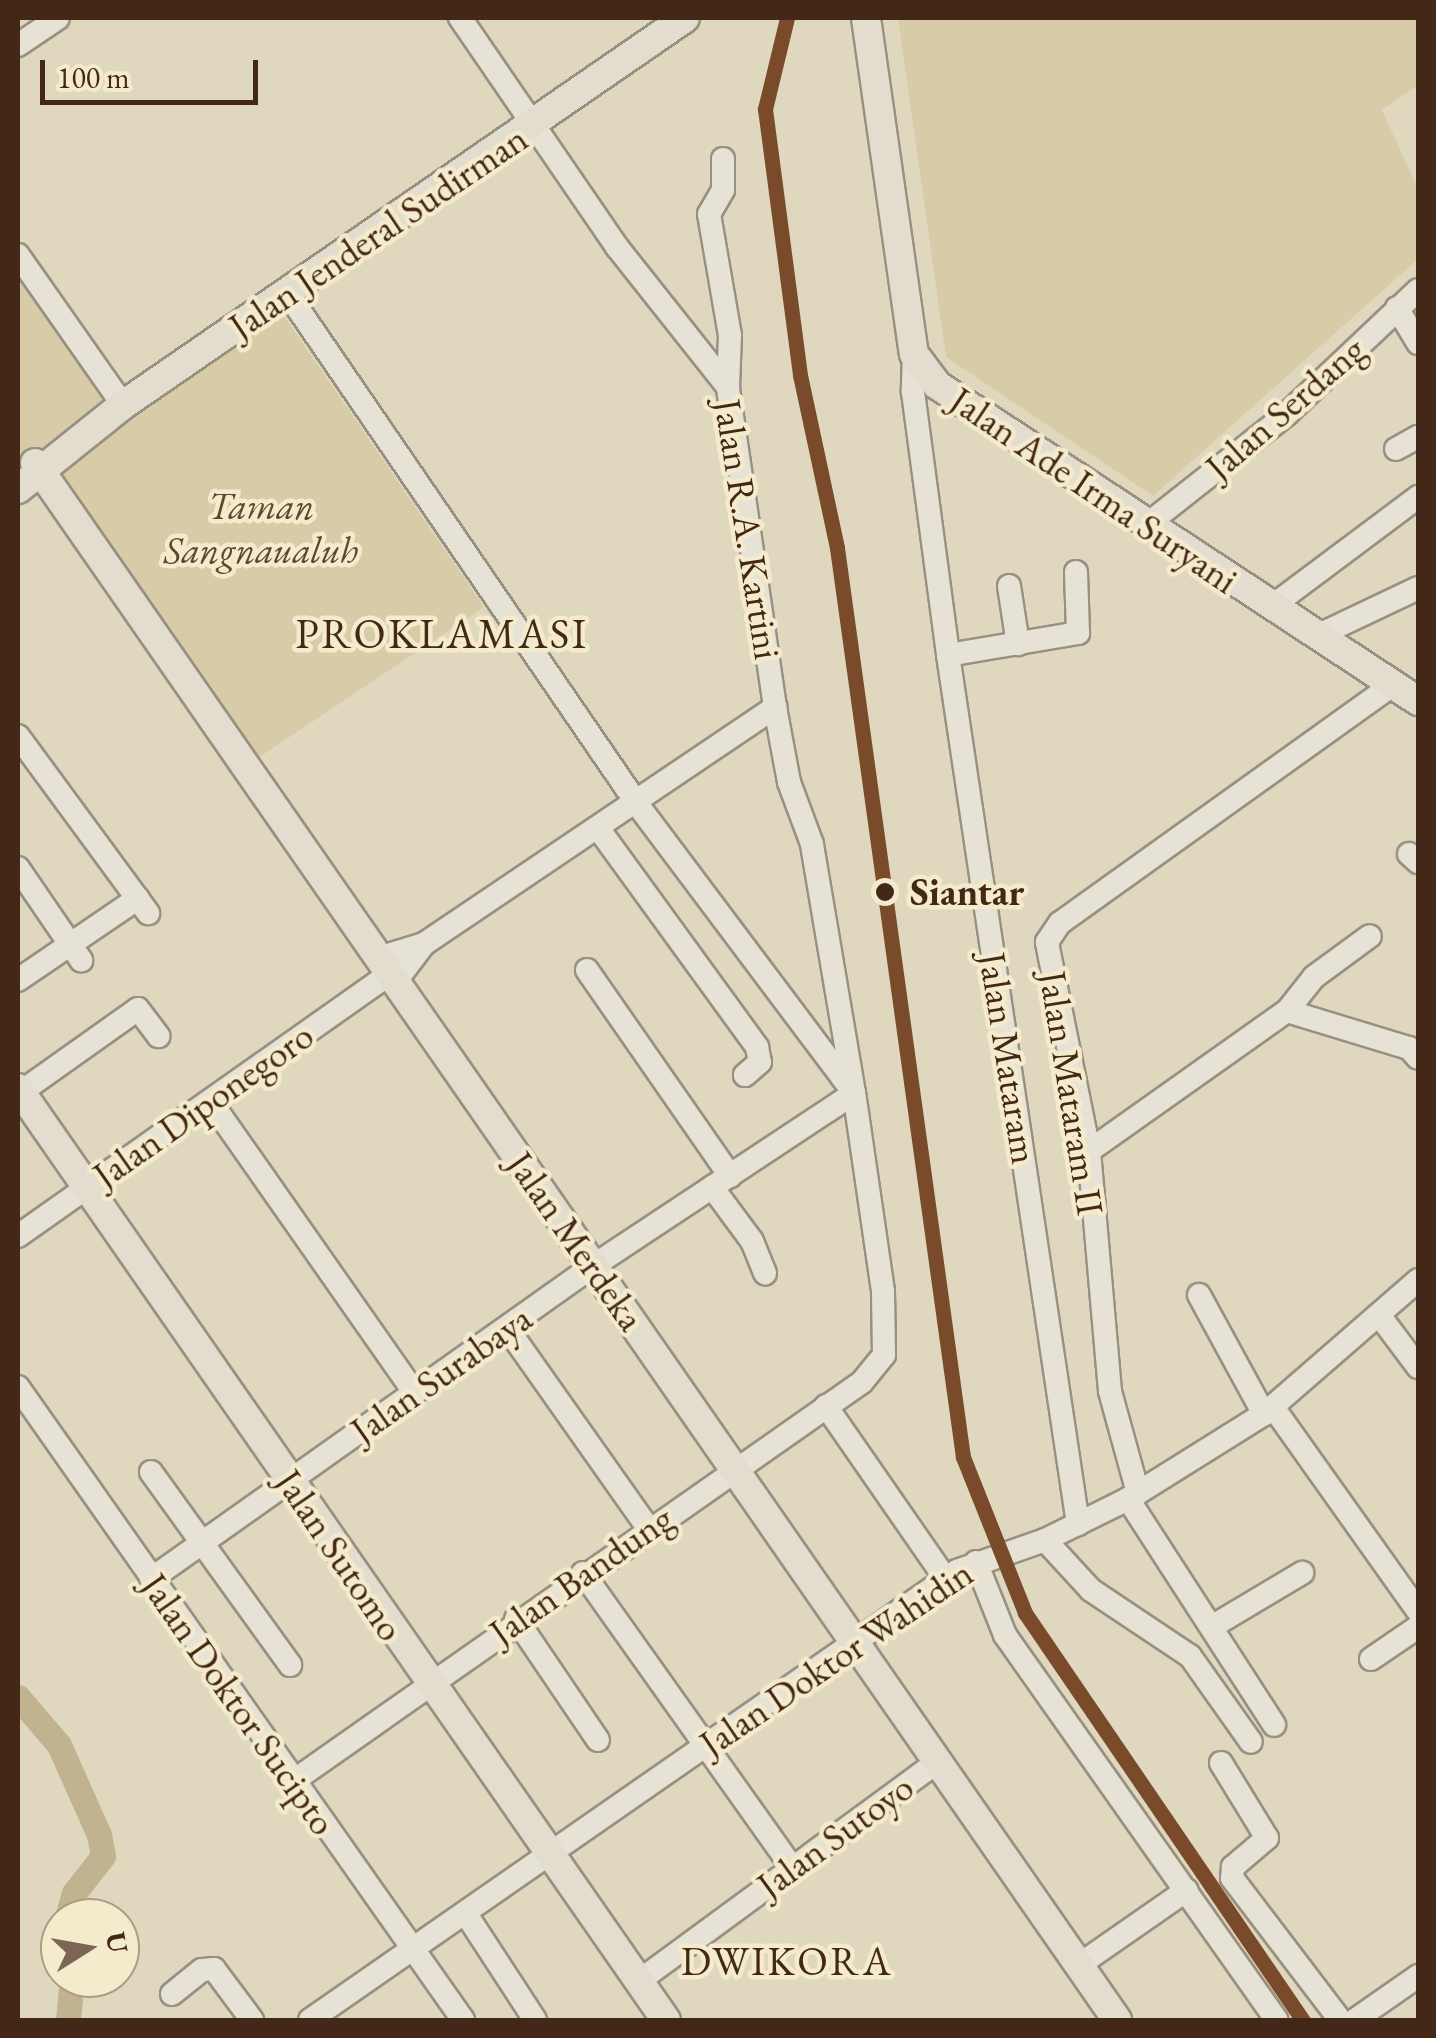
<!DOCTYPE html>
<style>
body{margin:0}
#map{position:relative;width:1436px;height:2038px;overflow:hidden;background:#e0d8be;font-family:"EB Garamond",serif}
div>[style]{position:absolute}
.green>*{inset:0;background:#d8cba8}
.river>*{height:25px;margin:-12.5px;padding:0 12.5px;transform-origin:12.5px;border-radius:12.5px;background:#c1b290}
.roads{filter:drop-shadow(2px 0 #989080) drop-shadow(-2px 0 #989080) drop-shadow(0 2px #989080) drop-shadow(0 -2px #989080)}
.minor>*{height:22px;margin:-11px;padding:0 11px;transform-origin:11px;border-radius:11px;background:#e6e2d5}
.major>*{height:28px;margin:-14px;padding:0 14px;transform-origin:14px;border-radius:14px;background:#e2ddce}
.rail-1>*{height:15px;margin:-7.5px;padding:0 7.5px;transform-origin:7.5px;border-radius:7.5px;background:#7a4b2a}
.dots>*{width:28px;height:28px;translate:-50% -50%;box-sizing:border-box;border:5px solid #f4eacc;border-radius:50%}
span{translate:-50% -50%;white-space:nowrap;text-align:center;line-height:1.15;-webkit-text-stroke:9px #f4eacc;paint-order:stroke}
.street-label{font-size:38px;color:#432818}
.park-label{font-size:38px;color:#5f4631;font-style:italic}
.stop-label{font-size:38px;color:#432818;font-weight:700}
.left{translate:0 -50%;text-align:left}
.neighbourhood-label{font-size:40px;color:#432818;letter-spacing:2.5px}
.quarter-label{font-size:42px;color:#432818;letter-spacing:2.5px}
.frame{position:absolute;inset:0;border:20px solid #432818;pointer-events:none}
.north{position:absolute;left:40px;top:1898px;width:100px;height:100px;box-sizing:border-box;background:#f4eacc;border:2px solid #ad9c84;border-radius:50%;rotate:79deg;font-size:28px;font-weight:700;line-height:40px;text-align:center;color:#432818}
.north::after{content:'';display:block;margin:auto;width:35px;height:45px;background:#7a6652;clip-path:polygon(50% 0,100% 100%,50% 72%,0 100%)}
.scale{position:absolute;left:40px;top:60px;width:218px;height:45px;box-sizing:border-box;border:5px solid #432818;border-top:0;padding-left:12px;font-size:30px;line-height:35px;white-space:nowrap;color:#432818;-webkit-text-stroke:8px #f4eacc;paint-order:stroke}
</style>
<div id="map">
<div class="green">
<div style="clip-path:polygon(898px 18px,1418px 18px,1418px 85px,1382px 110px,1418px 189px,1418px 259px,1153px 496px,946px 357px)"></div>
<div style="clip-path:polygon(18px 268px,111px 404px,18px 468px)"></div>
<div style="clip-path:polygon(280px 310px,484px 607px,255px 760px,51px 473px)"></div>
</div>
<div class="river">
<div style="left:18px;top:1697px;width:63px;rotate:49.5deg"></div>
<div style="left:59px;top:1745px;width:98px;rotate:66deg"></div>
<div style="left:99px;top:1835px;width:21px;rotate:79deg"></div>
<div style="left:103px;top:1856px;width:47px;rotate:128.1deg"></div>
<div style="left:74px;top:1893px;width:26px;rotate:106deg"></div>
<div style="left:68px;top:2020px;width:42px;rotate:-84.6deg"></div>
</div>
<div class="roads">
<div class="minor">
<div style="left:18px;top:45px;width:48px;rotate:-34deg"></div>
<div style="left:723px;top:159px;width:31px;rotate:90deg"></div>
<div style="left:723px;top:190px;width:28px;rotate:120deg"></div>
<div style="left:709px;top:214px;width:123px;rotate:80.2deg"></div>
<div style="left:730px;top:335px;width:52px;rotate:92.2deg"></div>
<div style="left:18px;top:255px;width:183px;rotate:55deg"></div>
<div style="left:1397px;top:308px;width:41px;rotate:59deg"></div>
<div style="left:914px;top:354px;width:38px;rotate:92deg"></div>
<div style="left:913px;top:392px;width:265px;rotate:82.4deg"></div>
<div style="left:948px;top:655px;width:879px;rotate:81.49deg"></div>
<div style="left:1396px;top:449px;width:25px;rotate:-29deg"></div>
<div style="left:1149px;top:523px;width:176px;rotate:-38.3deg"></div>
<div style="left:1287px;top:414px;width:180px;rotate:-43.4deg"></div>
<div style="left:1009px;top:586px;width:59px;rotate:81.2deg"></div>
<div style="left:1271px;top:607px;width:184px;rotate:-36.8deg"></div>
<div style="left:1317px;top:636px;width:112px;rotate:-25.4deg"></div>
<div style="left:948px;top:655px;width:132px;rotate:-9.6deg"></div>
<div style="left:1078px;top:633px;width:61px;rotate:-91.9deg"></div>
<div style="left:18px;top:736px;width:220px;rotate:53.7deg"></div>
<div style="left:598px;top:828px;width:271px;rotate:54deg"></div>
<div style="left:757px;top:1047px;width:15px;rotate:79deg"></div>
<div style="left:760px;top:1062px;width:20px;rotate:139deg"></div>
<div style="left:1409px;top:854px;width:12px;rotate:42deg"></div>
<div style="left:18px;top:868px;width:112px;rotate:55.6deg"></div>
<div style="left:378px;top:958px;width:48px;rotate:-16.9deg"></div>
<div style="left:587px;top:970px;width:251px;rotate:55.2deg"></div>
<div style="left:18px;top:980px;width:145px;rotate:-34.3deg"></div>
<div style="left:395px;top:982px;width:48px;rotate:-52.7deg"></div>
<div style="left:424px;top:944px;width:424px;rotate:-34deg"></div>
<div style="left:1287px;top:1011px;width:43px;rotate:-51.5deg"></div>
<div style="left:1314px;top:977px;width:69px;rotate:-36.2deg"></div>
<div style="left:21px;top:1092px;width:143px;rotate:-35.4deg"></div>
<div style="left:138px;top:1009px;width:34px;rotate:53deg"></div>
<div style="left:211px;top:1102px;width:355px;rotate:55deg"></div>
<div style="left:1089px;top:1151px;width:242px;rotate:-35.3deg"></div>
<div style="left:1287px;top:1011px;width:127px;rotate:16.9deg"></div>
<div style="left:1409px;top:1048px;width:13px;rotate:48deg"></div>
<div style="left:712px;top:1187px;width:67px;rotate:53.5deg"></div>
<div style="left:752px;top:1241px;width:35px;rotate:68deg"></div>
<div style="left:18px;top:1236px;width:455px;rotate:-35.2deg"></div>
<div style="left:1199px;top:1295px;width:136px;rotate:61.4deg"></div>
<div style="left:1379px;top:1315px;width:65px;rotate:53.1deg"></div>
<div style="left:507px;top:1328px;width:245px;rotate:54.8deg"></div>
<div style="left:18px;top:1387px;width:774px;rotate:54.89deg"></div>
<div style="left:826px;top:1406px;width:211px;rotate:55.3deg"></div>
<div style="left:1273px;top:1407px;width:250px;rotate:54.6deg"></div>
<div style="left:151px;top:1472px;width:238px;rotate:54.2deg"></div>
<div style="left:1138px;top:1493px;width:106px;rotate:-105.4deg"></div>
<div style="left:1110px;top:1391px;width:241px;rotate:-95deg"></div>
<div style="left:1089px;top:1151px;width:213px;rotate:-101.4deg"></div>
<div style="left:1047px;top:942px;width:23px;rotate:-56deg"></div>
<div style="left:1060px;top:923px;width:409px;rotate:-35.6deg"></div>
<div style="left:1128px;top:1499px;width:269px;rotate:57.1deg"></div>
<div style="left:1045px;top:1540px;width:68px;rotate:47.4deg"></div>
<div style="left:1091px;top:1590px;width:119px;rotate:33.7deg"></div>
<div style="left:1190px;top:1656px;width:105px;rotate:54.7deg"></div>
<div style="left:976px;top:1562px;width:79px;rotate:68.3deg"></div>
<div style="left:1005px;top:1635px;width:471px;rotate:54.8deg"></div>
<div style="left:583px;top:1573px;width:361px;rotate:54.6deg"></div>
<div style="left:151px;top:1579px;width:542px;rotate:-35.3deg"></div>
<div style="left:593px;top:1266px;width:313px;rotate:-33.5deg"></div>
<div style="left:854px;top:1093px;width:360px;rotate:-126.9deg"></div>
<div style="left:638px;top:805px;width:619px;rotate:-124.41deg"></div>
<div style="left:516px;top:1619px;width:146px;rotate:55.9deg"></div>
<div style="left:1213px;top:1626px;width:104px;rotate:-30.8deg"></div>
<div style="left:1371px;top:1659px;width:57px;rotate:-34.2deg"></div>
<div style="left:1221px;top:1763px;width:88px;rotate:58.5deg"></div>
<div style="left:1267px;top:1838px;width:45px;rotate:139.5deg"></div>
<div style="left:1233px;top:1867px;width:11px;rotate:95deg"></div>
<div style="left:1232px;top:1878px;width:178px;rotate:52.7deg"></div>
<div style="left:292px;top:1782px;width:696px;rotate:-35.06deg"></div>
<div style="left:862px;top:1382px;width:35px;rotate:-51deg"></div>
<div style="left:884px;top:1355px;width:64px;rotate:-90.9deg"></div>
<div style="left:883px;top:1291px;width:200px;rotate:-98.3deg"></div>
<div style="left:854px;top:1093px;width:253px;rotate:-99.6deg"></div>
<div style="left:812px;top:844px;width:66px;rotate:-110.4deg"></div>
<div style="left:789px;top:782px;width:76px;rotate:-100.6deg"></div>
<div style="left:775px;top:707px;width:323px;rotate:-98.4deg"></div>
<div style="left:728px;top:387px;width:179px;rotate:-128.4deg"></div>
<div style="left:617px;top:247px;width:278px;rotate:-124.4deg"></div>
<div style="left:466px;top:1914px;width:126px;rotate:56.9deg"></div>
<div style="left:1079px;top:1965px;width:131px;rotate:-34.8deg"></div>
<div style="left:639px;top:1981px;width:368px;rotate:-36.3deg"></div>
<div style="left:172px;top:1994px;width:38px;rotate:-39deg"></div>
<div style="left:202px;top:1970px;width:12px;rotate:-5deg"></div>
<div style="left:214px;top:1969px;width:64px;rotate:53.3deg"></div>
<div style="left:310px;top:2020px;width:788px;rotate:-34.76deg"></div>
<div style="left:957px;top:1571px;width:93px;rotate:-19.4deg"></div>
<div style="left:1045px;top:1540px;width:93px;rotate:-26.3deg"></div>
<div style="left:1128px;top:1499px;width:160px;rotate:-32deg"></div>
<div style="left:1264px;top:1414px;width:204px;rotate:-41deg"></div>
<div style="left:1355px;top:2020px;width:77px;rotate:-34.9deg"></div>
</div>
<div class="major">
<div style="left:866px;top:18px;width:339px;rotate:81.9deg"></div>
<div style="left:914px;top:354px;width:39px;rotate:53deg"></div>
<div style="left:937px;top:385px;width:576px;rotate:33.3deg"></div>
<div style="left:35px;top:463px;width:1896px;rotate:55.2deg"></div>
<div style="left:18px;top:489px;width:134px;rotate:-38.7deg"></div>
<div style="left:123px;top:405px;width:682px;rotate:-34.55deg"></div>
<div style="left:18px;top:1088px;width:1135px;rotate:55.19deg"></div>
</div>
</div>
<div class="rail-1">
<div style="left:787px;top:18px;width:94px;rotate:103.6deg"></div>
<div style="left:765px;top:109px;width:268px;rotate:82.5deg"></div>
<div style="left:800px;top:375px;width:177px;rotate:77.9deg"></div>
<div style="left:837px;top:548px;width:918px;rotate:82.11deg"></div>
<div style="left:963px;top:1457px;width:168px;rotate:68.3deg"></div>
<div style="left:1025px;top:1613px;width:493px;rotate:55.7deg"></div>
</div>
<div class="dots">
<div style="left:885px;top:892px;background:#432818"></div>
</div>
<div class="street-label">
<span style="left:378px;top:232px;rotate:-34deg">Jalan Jenderal Sudirman</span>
<span style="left:1285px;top:408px;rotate:-41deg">Jalan Serdang</span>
<span style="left:1094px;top:490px;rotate:34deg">Jalan Ade Irma Suryani</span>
<span style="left:748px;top:529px;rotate:81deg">Jalan R.A. Kartini</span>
<span style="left:1009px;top:1058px;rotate:81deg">Jalan Mataram</span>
<span style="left:1072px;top:1093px;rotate:81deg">Jalan Mataram II</span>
<span style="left:203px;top:1105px;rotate:-35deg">Jalan Diponegoro</span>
<span style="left:576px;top:1241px;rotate:55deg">Jalan Merdeka</span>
<span style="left:441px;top:1374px;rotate:-35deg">Jalan Surabaya</span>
<span style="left:340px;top:1555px;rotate:56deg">Jalan Sutomo</span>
<span style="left:581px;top:1575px;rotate:-35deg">Jalan Bandung</span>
<span style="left:836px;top:1658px;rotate:-34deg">Jalan Doktor Wahidin</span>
<span style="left:239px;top:1704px;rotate:55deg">Jalan Doktor Sucipto</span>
<span style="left:835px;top:1836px;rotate:-36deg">Jalan Sutoyo</span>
</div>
<div class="park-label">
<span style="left:261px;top:528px">Taman<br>Sangnaualuh</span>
</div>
<div class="stop-label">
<span class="left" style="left:910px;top:892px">Siantar</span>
</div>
<div class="neighbourhood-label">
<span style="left:787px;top:1961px">DWIKORA</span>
</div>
<div class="quarter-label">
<span style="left:442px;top:634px">PROKLAMASI</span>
</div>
<div class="frame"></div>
<div class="north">U</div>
<div class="scale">100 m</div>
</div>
